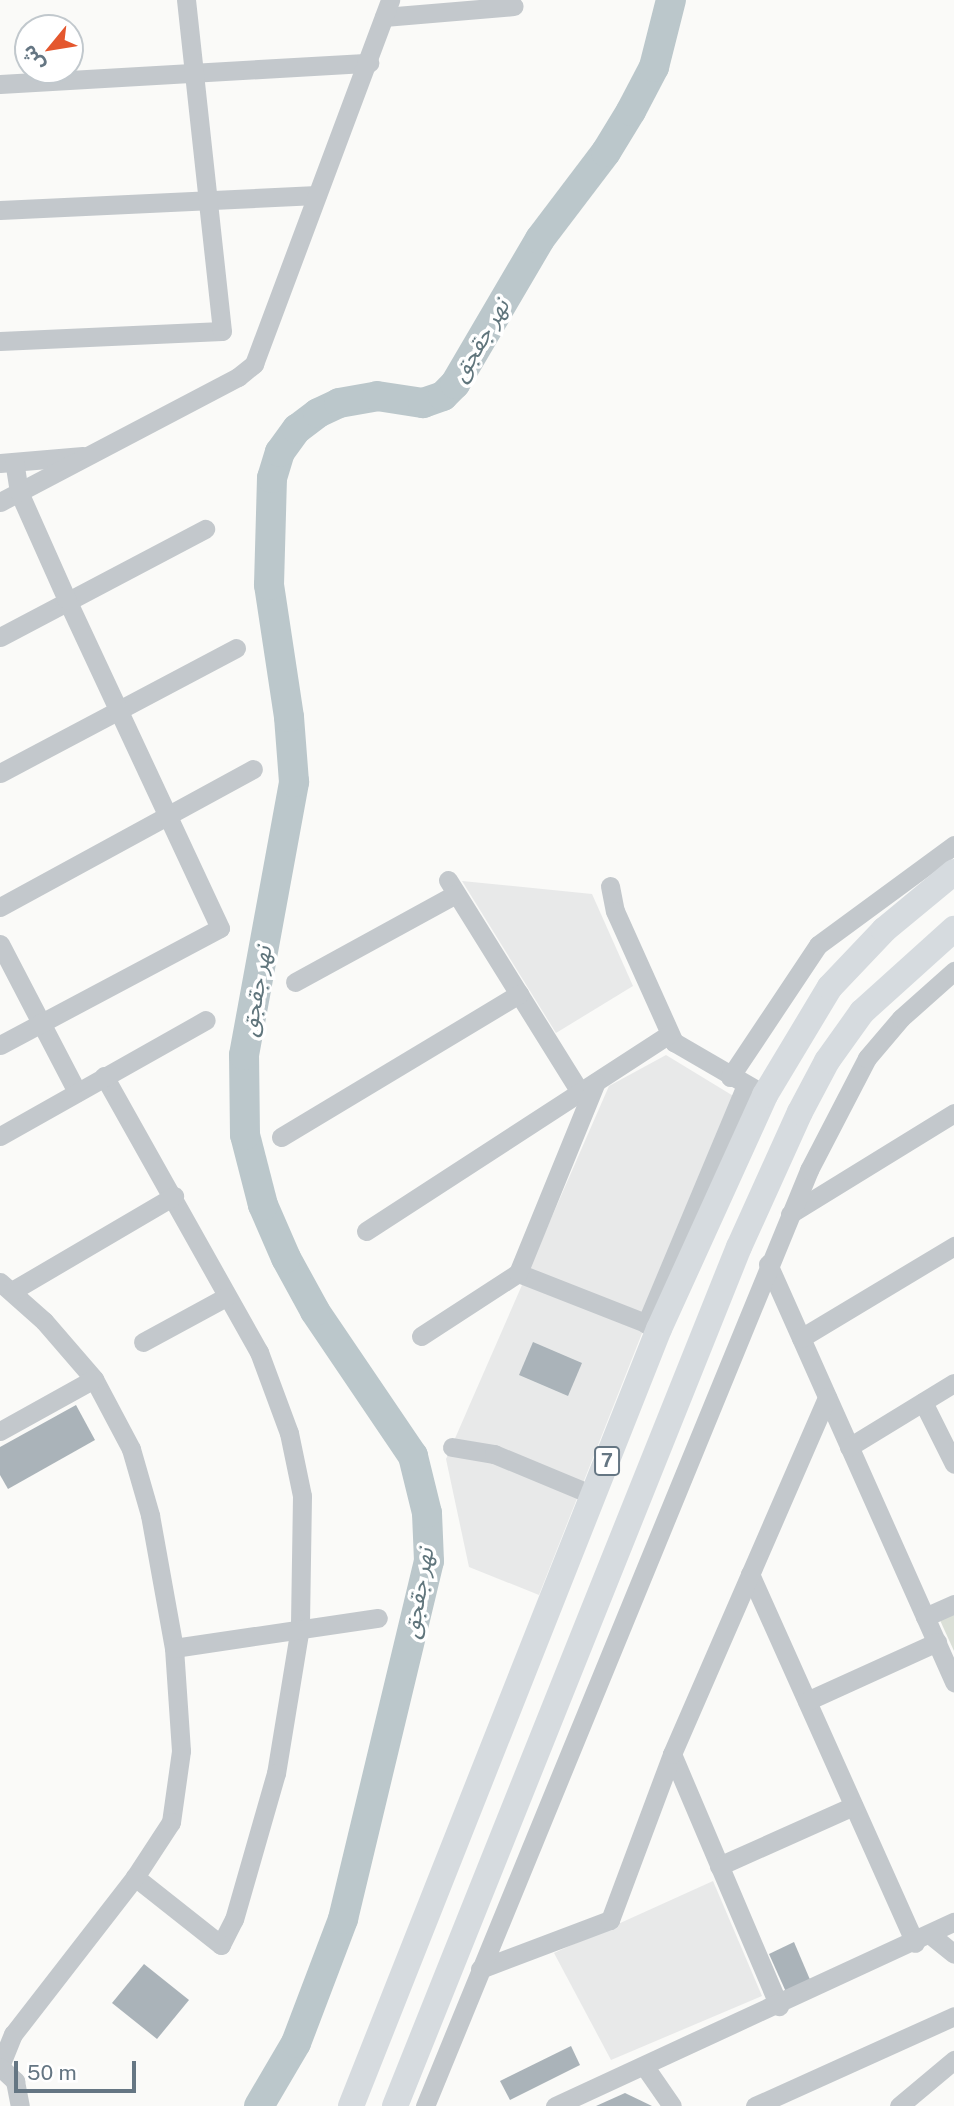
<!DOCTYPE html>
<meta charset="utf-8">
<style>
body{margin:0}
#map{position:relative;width:954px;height:2106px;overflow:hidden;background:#fafaf8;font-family:"Public Sans","Noto Sans Arabic",sans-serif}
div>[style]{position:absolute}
.built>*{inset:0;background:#e8e9e9}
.green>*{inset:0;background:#dadfd7}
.river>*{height:30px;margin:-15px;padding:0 15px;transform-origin:15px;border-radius:15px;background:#bbc7cb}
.building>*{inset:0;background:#aab3b9}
.minor>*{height:19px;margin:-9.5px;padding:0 9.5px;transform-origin:9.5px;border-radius:9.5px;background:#c3c8cc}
.highway>*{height:26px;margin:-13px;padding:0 13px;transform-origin:13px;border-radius:13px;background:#d6dbdf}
span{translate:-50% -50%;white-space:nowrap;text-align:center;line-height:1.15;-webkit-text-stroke:7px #fff;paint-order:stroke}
.shield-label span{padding:2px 5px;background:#fff;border:2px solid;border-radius:5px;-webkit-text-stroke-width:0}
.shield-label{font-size:19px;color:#657683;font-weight:700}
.water-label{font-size:23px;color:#60757c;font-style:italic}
.north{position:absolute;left:14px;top:14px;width:70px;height:70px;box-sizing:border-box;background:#fff;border:2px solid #c1c8cd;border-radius:50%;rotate:240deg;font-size:19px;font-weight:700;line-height:28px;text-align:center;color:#657683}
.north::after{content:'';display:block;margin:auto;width:24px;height:32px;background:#e4572e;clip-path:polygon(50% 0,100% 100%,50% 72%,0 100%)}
.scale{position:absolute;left:14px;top:2061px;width:122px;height:32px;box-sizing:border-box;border:4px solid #657683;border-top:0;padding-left:9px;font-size:21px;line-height:24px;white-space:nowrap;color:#657683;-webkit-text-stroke:5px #fff;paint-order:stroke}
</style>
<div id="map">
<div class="built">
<div style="clip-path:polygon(462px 881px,592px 894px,633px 986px,556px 1033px)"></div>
<div style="clip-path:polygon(666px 1055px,735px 1097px,539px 1595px,469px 1567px,446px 1459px,609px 1086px)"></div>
<div style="clip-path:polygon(713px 1881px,762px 1996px,611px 2060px,554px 1953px)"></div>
</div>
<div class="green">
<div style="clip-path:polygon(954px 1611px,954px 1651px,939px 1618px)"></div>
</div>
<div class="river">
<div style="left:259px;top:2106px;width:73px;rotate:-59.6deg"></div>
<div style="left:296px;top:2043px;width:133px;rotate:-69.2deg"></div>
<div style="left:343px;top:1919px;width:368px;rotate:-76.5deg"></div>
<div style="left:429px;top:1561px;width:48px;rotate:-92.4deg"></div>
<div style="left:427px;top:1513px;width:59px;rotate:-103.8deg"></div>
<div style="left:413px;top:1456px;width:175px;rotate:-124.1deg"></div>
<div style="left:315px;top:1311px;width:60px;rotate:-118.7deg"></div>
<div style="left:286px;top:1258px;width:58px;rotate:-113.5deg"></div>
<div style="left:263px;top:1205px;width:72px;rotate:-104.4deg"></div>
<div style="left:245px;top:1135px;width:80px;rotate:-90.7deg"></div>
<div style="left:244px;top:1055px;width:278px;rotate:-79.6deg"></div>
<div style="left:294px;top:782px;width:65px;rotate:-94.4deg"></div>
<div style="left:289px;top:717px;width:134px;rotate:-98.6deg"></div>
<div style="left:269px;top:585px;width:107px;rotate:-88.4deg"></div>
<div style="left:272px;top:478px;width:27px;rotate:-73deg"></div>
<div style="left:280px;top:452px;width:29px;rotate:-54deg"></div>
<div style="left:297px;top:429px;width:26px;rotate:-37deg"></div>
<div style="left:318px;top:413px;width:23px;rotate:-25deg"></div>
<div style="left:339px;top:403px;width:39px;rotate:-10deg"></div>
<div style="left:377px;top:396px;width:47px;rotate:8.7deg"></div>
<div style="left:423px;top:403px;width:21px;rotate:-19deg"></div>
<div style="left:443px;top:396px;width:17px;rotate:-45deg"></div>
<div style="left:455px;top:384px;width:168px;rotate:-59.6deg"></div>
<div style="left:540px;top:239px;width:109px;rotate:-52.8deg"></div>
<div style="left:606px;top:152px;width:48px;rotate:-58.6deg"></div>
<div style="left:631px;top:111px;width:50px;rotate:-62.4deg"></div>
<div style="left:654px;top:67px;width:69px;rotate:-75.8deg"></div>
</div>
<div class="building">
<div style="clip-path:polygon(533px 1342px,582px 1363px,568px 1396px,519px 1375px)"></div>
<div style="clip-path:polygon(76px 1405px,95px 1440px,8px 1489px,0 1475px,0 1447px)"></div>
<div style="clip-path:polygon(794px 1942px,811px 1982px,786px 1992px,769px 1954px)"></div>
<div style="clip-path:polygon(144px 1964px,189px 2000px,157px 2039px,112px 2003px)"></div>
<div style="clip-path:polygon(571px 2046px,580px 2065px,510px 2100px,500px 2081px)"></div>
<div style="clip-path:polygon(625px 2093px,652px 2106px,596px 2106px)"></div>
</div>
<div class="minor">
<div style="left:384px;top:17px;width:130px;rotate:-4.8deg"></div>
<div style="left:0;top:84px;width:370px;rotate:-3.3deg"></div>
<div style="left:0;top:210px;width:317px;rotate:-2.7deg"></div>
<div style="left:0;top:341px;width:222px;rotate:-2.6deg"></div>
<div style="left:222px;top:331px;width:333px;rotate:-96.2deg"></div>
<div style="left:0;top:463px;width:83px;rotate:-4.8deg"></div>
<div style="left:0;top:502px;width:269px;rotate:-27.7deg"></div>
<div style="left:238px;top:377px;width:21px;rotate:-39deg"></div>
<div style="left:254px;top:364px;width:389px;rotate:-69.5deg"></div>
<div style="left:0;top:637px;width:232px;rotate:-27.8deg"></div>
<div style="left:0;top:773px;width:267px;rotate:-27.9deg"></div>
<div style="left:448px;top:880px;width:261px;rotate:58.1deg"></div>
<div style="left:610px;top:886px;width:25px;rotate:79deg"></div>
<div style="left:615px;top:911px;width:144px;rotate:65.8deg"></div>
<div style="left:674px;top:1042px;width:105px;rotate:30.2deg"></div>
<div style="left:0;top:907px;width:288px;rotate:-28.6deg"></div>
<div style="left:0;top:944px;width:167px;rotate:62.5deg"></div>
<div style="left:295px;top:982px;width:183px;rotate:-28.7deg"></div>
<div style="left:0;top:1045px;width:249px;rotate:-28deg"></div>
<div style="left:220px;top:928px;width:362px;rotate:-115deg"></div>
<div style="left:67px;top:600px;width:118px;rotate:-114deg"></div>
<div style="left:19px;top:492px;width:30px;rotate:-99deg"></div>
<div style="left:104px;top:1076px;width:317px;rotate:60.7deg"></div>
<div style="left:259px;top:1352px;width:86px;rotate:69.7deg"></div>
<div style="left:289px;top:1433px;width:64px;rotate:78.3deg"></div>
<div style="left:302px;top:1496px;width:131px;rotate:90.9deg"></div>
<div style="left:300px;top:1627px;width:148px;rotate:99.3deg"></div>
<div style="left:276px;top:1773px;width:152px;rotate:106deg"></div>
<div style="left:234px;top:1919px;width:29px;rotate:117deg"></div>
<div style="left:221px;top:1945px;width:110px;rotate:-141.7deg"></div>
<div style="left:730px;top:1077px;width:159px;rotate:-56.3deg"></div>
<div style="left:818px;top:945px;width:169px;rotate:-36.3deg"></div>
<div style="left:0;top:1136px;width:236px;rotate:-29.4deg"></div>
<div style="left:281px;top:1137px;width:278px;rotate:-31deg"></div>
<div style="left:790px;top:1214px;width:193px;rotate:-31.6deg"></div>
<div style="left:366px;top:1231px;width:361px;rotate:-33deg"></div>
<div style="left:768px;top:1264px;width:458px;rotate:66deg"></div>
<div style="left:518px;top:1273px;width:150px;rotate:21.4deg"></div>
<div style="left:0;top:1282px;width:59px;rotate:41.6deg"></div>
<div style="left:44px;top:1321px;width:77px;rotate:49.2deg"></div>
<div style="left:94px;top:1379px;width:79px;rotate:62.1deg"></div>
<div style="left:131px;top:1449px;width:69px;rotate:73.9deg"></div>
<div style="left:150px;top:1515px;width:135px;rotate:79.8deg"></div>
<div style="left:174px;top:1648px;width:103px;rotate:86.1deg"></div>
<div style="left:181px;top:1751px;width:72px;rotate:98deg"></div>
<div style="left:171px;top:1822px;width:66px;rotate:123.2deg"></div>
<div style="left:135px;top:1877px;width:199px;rotate:127.8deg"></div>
<div style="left:13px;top:2034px;width:35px;rotate:112deg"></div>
<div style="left:12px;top:1291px;width:188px;rotate:-30.4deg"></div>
<div style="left:646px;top:1324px;width:259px;rotate:-67.3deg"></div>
<div style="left:421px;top:1336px;width:116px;rotate:-33deg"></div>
<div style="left:518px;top:1273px;width:206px;rotate:-67.8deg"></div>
<div style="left:801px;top:1338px;width:179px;rotate:-31deg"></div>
<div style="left:143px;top:1342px;width:94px;rotate:-28.5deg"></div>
<div style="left:923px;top:1402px;width:69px;rotate:63.4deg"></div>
<div style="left:0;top:1431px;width:107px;rotate:-29deg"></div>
<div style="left:452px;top:1447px;width:43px;rotate:9.5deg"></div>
<div style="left:494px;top:1454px;width:107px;rotate:22.5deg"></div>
<div style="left:849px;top:1447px;width:123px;rotate:-31.4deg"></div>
<div style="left:750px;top:1574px;width:404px;rotate:65.9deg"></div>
<div style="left:925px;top:1617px;width:32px;rotate:-24deg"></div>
<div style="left:174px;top:1648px;width:206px;rotate:-8.4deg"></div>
<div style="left:807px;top:1701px;width:143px;rotate:-24.4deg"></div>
<div style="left:672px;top:1754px;width:274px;rotate:67deg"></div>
<div style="left:719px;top:1866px;width:147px;rotate:-24.1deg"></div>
<div style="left:932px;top:1936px;width:28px;rotate:39deg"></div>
<div style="left:480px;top:1969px;width:139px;rotate:-20.7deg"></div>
<div style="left:610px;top:1920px;width:177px;rotate:-69.5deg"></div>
<div style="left:672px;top:1754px;width:389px;rotate:-66.5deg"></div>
<div style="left:0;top:2067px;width:21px;rotate:43deg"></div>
<div style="left:15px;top:2081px;width:25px;rotate:79deg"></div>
<div style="left:645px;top:2067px;width:47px;rotate:55.3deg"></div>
<div style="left:425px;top:2106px;width:1012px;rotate:-67.69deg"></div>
<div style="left:809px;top:1170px;width:126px;rotate:-62.6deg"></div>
<div style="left:867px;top:1058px;width:52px;rotate:-49.6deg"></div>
<div style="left:901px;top:1018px;width:71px;rotate:-41.6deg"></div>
<div style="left:555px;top:2106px;width:439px;rotate:-24.8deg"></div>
<div style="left:755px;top:2106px;width:218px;rotate:-24.3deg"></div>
<div style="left:899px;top:2106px;width:72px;rotate:-39.9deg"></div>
</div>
<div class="highway">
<div style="left:351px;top:2106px;width:836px;rotate:-68.38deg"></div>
<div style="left:659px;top:1329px;width:257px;rotate:-65.6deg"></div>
<div style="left:765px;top:1095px;width:126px;rotate:-59deg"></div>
<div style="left:830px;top:987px;width:79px;rotate:-46.5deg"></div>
<div style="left:884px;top:930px;width:91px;rotate:-39.6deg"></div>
<div style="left:395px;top:2106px;width:925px;rotate:-68.18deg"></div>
<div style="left:739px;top:1247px;width:148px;rotate:-65.7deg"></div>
<div style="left:800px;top:1112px;width:58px;rotate:-62.1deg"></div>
<div style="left:827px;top:1061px;width:60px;rotate:-54.5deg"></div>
<div style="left:862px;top:1012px;width:124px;rotate:-42.1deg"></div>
</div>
<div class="shield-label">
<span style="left:607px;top:1461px">7</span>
</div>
<div class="water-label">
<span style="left:480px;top:340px;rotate:-59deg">نهر جقجق</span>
<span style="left:256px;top:991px;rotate:-80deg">نهر جقجق</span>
<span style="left:418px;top:1593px;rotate:-80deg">نهر جقجق</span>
</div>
<div class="north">ش</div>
<div class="scale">50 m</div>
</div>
